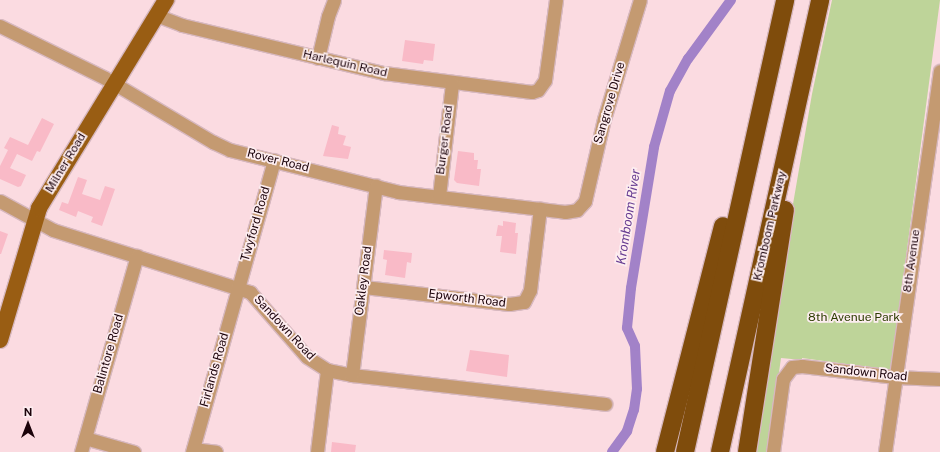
<!DOCTYPE html>
<style>
body{margin:0}
#map{position:relative;width:940px;height:452px;overflow:hidden;background:#fbdbe1;font-family:"Public Sans",sans-serif}
div>[style]{position:absolute}
.green>*{inset:0;background:#bed499}
.canal>*{height:10px;margin:-5px;padding:0 5px;transform-origin:5px;border-radius:5px;background:#a282c8}
.building>*{inset:0;background:#f9bac7}
.roads{filter:drop-shadow(1px 0 #d7b8bf) drop-shadow(-1px 0 #d7b8bf) drop-shadow(0 1px #d7b8bf) drop-shadow(0 -1px #d7b8bf)}
.minor>*{height:13px;margin:-6.5px;padding:0 6.5px;transform-origin:6.5px;border-radius:6.5px;background:#c49a71}
.major>*{height:16px;margin:-8px;padding:0 8px;transform-origin:8px;border-radius:8px;background:#995d13}
.highway>*{height:18px;margin:-9px;padding:0 9px;transform-origin:9px;border-radius:9px;background:#7f4c0c}
span{translate:-50% -50%;white-space:nowrap;text-align:center;line-height:1.15;-webkit-text-stroke:3.5px #fdedf0;paint-order:stroke}
.street-label{font-size:12px;color:#1b030a}
.park-label{font-size:12px;color:#2d3d02}
.water-label{font-size:13px;color:#693f93;font-style:italic}
.north{position:absolute;left:8px;top:404px;width:40px;height:40px;-webkit-text-stroke:3px #fdedf0;paint-order:stroke;rotate:0deg;font-size:11px;font-weight:700;line-height:16px;text-align:center;color:#1b030a}
.north::after{content:'';display:block;margin:auto;width:14px;height:18px;background:#1b030a;clip-path:polygon(50% 0,100% 100%,50% 72%,0 100%)}
</style>
<div id="map">
<div class="green">
<div style="clip-path:polygon(832px 0,940px 0,891px 370px,802px 358px,802px 360px,781px 358px,768px 452px,754px 452px,764px 372px,812px 94px)"></div>
</div>
<div class="canal">
<div style="left:612px;top:452px;width:26px;rotate:-54deg"></div>
<div style="left:627px;top:431px;width:22px;rotate:-72deg"></div>
<div style="left:634px;top:410px;width:21px;rotate:-82deg"></div>
<div style="left:637px;top:389px;width:43px;rotate:-92.7deg"></div>
<div style="left:635px;top:346px;width:20px;rotate:-114deg"></div>
<div style="left:627px;top:328px;width:40px;rotate:-84.3deg"></div>
<div style="left:631px;top:288px;width:143px;rotate:-80.7deg"></div>
<div style="left:654px;top:147px;width:58px;rotate:-74.1deg"></div>
<div style="left:670px;top:91px;width:37px;rotate:-61deg"></div>
<div style="left:688px;top:59px;width:73px;rotate:-53.9deg"></div>
</div>
<div class="building">
<div style="clip-path:polygon(405px 40px,435px 44px,433px 61px,424px 60px,423px 64px,402px 61px)"></div>
<div style="clip-path:polygon(42px 118px,54px 124px,40px 152px,37px 151px,32px 161px,17px 154px,10px 168px,26px 175px,21px 186px,18px 187px,0 179px,0 166px,8px 150px,4px 148px,10px 137px,28px 145px)"></div>
<div style="clip-path:polygon(332px 125px,339px 127px,338px 134px,346px 136px,343px 145px,351px 147px,348px 159px,323px 156px)"></div>
<div style="clip-path:polygon(458px 151px,474px 153px,474px 160px,478px 160px,477px 169px,481px 169px,479px 186px,457px 183px,454px 180px)"></div>
<div style="clip-path:polygon(78px 177px,87px 180px,82px 194px,100px 200px,105px 186px,115px 189px,102px 226px,91px 222px,93px 217px,78px 211px,76px 217px,59px 210px,62px 202px,68px 204px)"></div>
<div style="clip-path:polygon(503px 221px,516px 223px,515px 233px,518px 233px,516px 254px,500px 252px,502px 236px,496px 236px,498px 225px,503px 226px)"></div>
<div style="clip-path:polygon(0 231px,8px 234px,1px 254px,0 254px)"></div>
<div style="clip-path:polygon(384px 250px,412px 253px,411px 263px,407px 262px,405px 278px,385px 275px,387px 260px,383px 259px)"></div>
<div style="clip-path:polygon(470px 350px,509px 355px,507px 377px,466px 371px)"></div>
<div style="clip-path:polygon(332px 442px,356px 445px,355px 452px,331px 452px)"></div>
</div>
<div class="roads">
<div class="minor">
<div style="left:156px;top:15px;width:28px;rotate:21deg"></div>
<div style="left:182px;top:25px;width:208px;rotate:13.4deg"></div>
<div style="left:384px;top:73px;width:149px;rotate:7.3deg"></div>
<div style="left:532px;top:92px;width:6px;rotate:-18deg"></div>
<div style="left:538px;top:90px;width:12px;rotate:-55deg"></div>
<div style="left:545px;top:80px;width:81px;rotate:-82.2deg"></div>
<div style="left:0;top:26px;width:117px;rotate:26.3deg"></div>
<div style="left:105px;top:78px;width:126px;rotate:30.7deg"></div>
<div style="left:213px;top:142px;width:19px;rotate:25deg"></div>
<div style="left:230px;top:150px;width:173px;rotate:14deg"></div>
<div style="left:398px;top:192px;width:168px;rotate:6.8deg"></div>
<div style="left:565px;top:212px;width:12px;rotate:-9deg"></div>
<div style="left:577px;top:210px;width:12px;rotate:-48deg"></div>
<div style="left:585px;top:201px;width:84px;rotate:-77deg"></div>
<div style="left:604px;top:119px;width:124px;rotate:-73.2deg"></div>
<div style="left:318px;top:58px;width:43px;rotate:-76.6deg"></div>
<div style="left:328px;top:16px;width:17px;rotate:-69deg"></div>
<div style="left:439px;top:196px;width:113px;rotate:-83.4deg"></div>
<div style="left:0;top:201px;width:60px;rotate:28.7deg"></div>
<div style="left:53px;top:230px;width:207px;rotate:17.5deg"></div>
<div style="left:250px;top:292px;width:86px;rotate:48.8deg"></div>
<div style="left:307px;top:357px;width:24px;rotate:33deg"></div>
<div style="left:327px;top:370px;width:25px;rotate:11deg"></div>
<div style="left:352px;top:375px;width:255px;rotate:6.5deg"></div>
<div style="left:364px;top:287px;width:146px;rotate:6.7deg"></div>
<div style="left:509px;top:304px;width:15px;rotate:-8deg"></div>
<div style="left:524px;top:302px;width:13px;rotate:-63deg"></div>
<div style="left:530px;top:290px;width:82px;rotate:-83deg"></div>
<div style="left:352px;top:375px;width:191px;rotate:-82.8deg"></div>
<div style="left:85px;top:438px;width:51px;rotate:15.9deg"></div>
<div style="left:193px;top:449px;width:23px;rotate:7deg"></div>
<div style="left:81px;top:452px;width:204px;rotate:-74.1deg"></div>
<div style="left:192px;top:452px;width:303px;rotate:-74.3deg"></div>
<div style="left:317px;top:452px;width:83px;rotate:-83deg"></div>
<div style="left:773px;top:452px;width:74px;rotate:-82.2deg"></div>
<div style="left:783px;top:379px;width:15px;rotate:-53deg"></div>
<div style="left:792px;top:367px;width:10px;rotate:-6deg"></div>
<div style="left:802px;top:366px;width:94px;rotate:6.7deg"></div>
<div style="left:895px;top:377px;width:45px;rotate:2.5deg"></div>
<div style="left:885px;top:452px;width:385px;rotate:-81.8deg"></div>
</div>
<div class="major">
<div style="left:0;top:340px;width:138px;rotate:-73.5deg"></div>
<div style="left:39px;top:208px;width:244px;rotate:-58.6deg"></div>
</div>
<div class="highway">
<div style="left:665px;top:452px;width:233px;rotate:-75.6deg"></div>
<div style="left:685px;top:452px;width:463px;rotate:-77.5deg"></div>
<div style="left:720px;top:452px;width:463px;rotate:-77.5deg"></div>
<div style="left:747px;top:452px;width:245px;rotate:-81.1deg"></div>
</div>
</div>
<div class="street-label">
<span style="left:345px;top:64px;rotate:13deg">Harlequin Road</span>
<span style="left:610px;top:103px;rotate:-74deg">Sangrove Drive</span>
<span style="left:445px;top:140px;rotate:-83deg">Burger Road</span>
<span style="left:278px;top:161px;rotate:14deg">Rover Road</span>
<span style="left:66px;top:163px;rotate:-59deg">Milner Road</span>
<span style="left:256px;top:224px;rotate:-74deg">Twyford Road</span>
<span style="left:770px;top:226px;rotate:-77deg">Kromboom Parkway</span>
<span style="left:912px;top:261px;rotate:-82deg">8th Avenue</span>
<span style="left:364px;top:281px;rotate:-83deg">Oakley Road</span>
<span style="left:467px;top:299px;rotate:7deg">Epworth Road</span>
<span style="left:284px;top:328px;rotate:47deg">Sandown Road</span>
<span style="left:109px;top:354px;rotate:-74deg">Balintore Road</span>
<span style="left:215px;top:370px;rotate:-74deg">Firlands Road</span>
<span style="left:866px;top:373px;rotate:6deg">Sandown Road</span>
</div>
<div class="park-label">
<span style="left:854px;top:318px">8th Avenue Park</span>
</div>
<div class="water-label">
<span style="left:629px;top:217px;rotate:-81deg">Kromboom River</span>
</div>
<div class="north">N</div>
</div>
